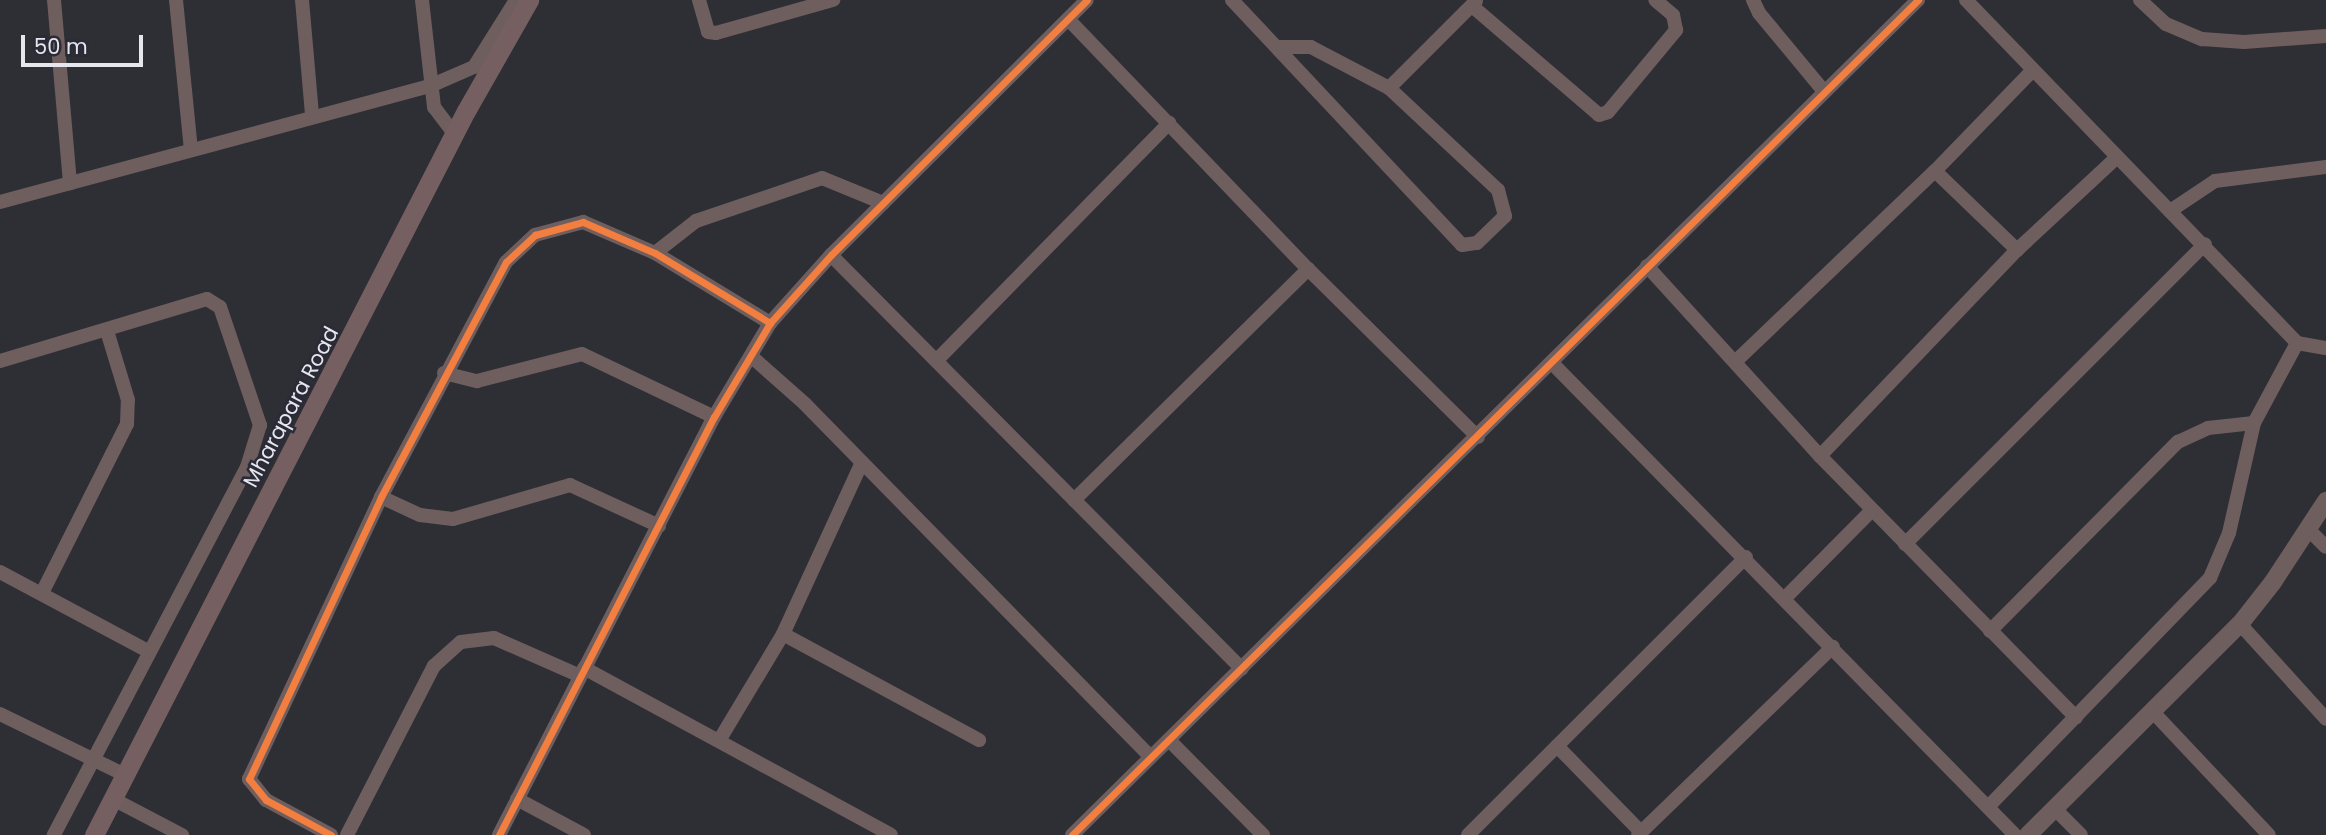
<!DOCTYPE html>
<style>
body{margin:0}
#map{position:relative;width:2326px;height:835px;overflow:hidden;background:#2e2e35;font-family:Poppins,sans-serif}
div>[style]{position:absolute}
.minor>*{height:14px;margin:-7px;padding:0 7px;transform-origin:7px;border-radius:7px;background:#6f5e5e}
.tertiary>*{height:18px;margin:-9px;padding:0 9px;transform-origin:9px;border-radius:9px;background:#6f5e5e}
.secondary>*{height:19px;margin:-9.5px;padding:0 9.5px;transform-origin:9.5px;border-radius:9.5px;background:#755f60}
.cycleway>*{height:7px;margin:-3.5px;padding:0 3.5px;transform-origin:3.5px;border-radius:3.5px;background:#f27e40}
span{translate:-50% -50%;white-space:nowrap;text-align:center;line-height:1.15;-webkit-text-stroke:5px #2b2b38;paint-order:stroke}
.street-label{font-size:21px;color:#e6e6ef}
.scale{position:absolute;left:21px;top:35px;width:122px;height:32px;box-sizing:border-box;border:4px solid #e6e6ef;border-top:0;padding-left:9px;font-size:21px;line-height:24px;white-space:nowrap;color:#e6e6ef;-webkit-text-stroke:5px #2b2b38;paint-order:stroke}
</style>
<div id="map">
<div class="minor">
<div style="left:54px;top:0;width:184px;rotate:85deg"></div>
<div style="left:176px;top:0;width:150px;rotate:84.3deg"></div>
<div style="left:302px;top:0;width:115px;rotate:85deg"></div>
<div style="left:422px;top:0;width:108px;rotate:83.6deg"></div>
<div style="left:434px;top:107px;width:34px;rotate:53deg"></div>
<div style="left:699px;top:0;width:33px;rotate:74deg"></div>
<div style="left:708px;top:32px;width:8px;rotate:7deg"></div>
<div style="left:716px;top:33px;width:122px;rotate:-15.8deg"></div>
<div style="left:1232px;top:0;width:336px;rotate:46.8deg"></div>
<div style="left:1462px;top:245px;width:15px;rotate:-8deg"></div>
<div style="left:1477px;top:243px;width:39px;rotate:-44deg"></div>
<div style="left:1505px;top:216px;width:27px;rotate:-105deg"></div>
<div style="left:1498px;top:190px;width:149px;rotate:-136.9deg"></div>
<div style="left:1389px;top:88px;width:88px;rotate:-152.3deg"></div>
<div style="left:1311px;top:47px;width:33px;rotate:180deg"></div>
<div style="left:1753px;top:0;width:14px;rotate:65deg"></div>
<div style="left:1759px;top:13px;width:100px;rotate:50.3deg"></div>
<div style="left:1966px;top:0;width:477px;rotate:46deg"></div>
<div style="left:2297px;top:343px;width:29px;rotate:10deg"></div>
<div style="left:2140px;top:0;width:35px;rotate:43deg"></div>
<div style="left:2166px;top:24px;width:39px;rotate:23deg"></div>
<div style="left:2202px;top:39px;width:42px;rotate:4.1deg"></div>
<div style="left:2244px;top:42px;width:82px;rotate:-4.2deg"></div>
<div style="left:1472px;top:6px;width:167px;rotate:40.6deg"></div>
<div style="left:1599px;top:115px;width:9px;rotate:-18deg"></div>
<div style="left:1608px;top:112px;width:107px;rotate:-50.3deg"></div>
<div style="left:1676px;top:30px;width:15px;rotate:-101deg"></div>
<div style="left:1673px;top:15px;width:23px;rotate:-140deg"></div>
<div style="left:1068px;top:19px;width:347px;rotate:46.2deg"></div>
<div style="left:1308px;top:269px;width:239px;rotate:44.7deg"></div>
<div style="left:1389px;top:88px;width:123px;rotate:-45deg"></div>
<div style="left:1935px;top:171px;width:114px;rotate:43.9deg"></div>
<div style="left:0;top:202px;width:445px;rotate:-15.1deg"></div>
<div style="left:430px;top:86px;width:48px;rotate:-23.4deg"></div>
<div style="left:474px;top:67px;width:79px;rotate:-57.9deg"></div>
<div style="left:2170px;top:211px;width:54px;rotate:-33.7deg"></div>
<div style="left:2215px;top:181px;width:112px;rotate:-7.2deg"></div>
<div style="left:655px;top:253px;width:52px;rotate:-38deg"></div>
<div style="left:696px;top:221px;width:133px;rotate:-18.8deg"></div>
<div style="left:822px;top:178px;width:66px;rotate:22.3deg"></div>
<div style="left:831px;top:255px;width:583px;rotate:45.21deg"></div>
<div style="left:1647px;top:266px;width:257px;rotate:47.7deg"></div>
<div style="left:1820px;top:456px;width:366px;rotate:45.6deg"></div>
<div style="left:751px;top:356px;width:72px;rotate:41.6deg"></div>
<div style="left:805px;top:404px;width:494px;rotate:45.6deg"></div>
<div style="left:937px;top:360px;width:332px;rotate:-45.6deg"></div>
<div style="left:0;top:361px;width:216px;rotate:-16.7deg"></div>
<div style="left:207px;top:299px;width:15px;rotate:32deg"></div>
<div style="left:220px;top:307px;width:125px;rotate:71.3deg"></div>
<div style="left:260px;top:425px;width:44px;rotate:107.2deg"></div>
<div style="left:247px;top:467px;width:416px;rotate:117.7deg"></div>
<div style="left:1736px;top:361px;width:275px;rotate:-43.7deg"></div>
<div style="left:1935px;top:171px;width:138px;rotate:-45.9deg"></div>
<div style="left:1552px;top:363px;width:661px;rotate:45.55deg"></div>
<div style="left:444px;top:373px;width:34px;rotate:14deg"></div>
<div style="left:477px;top:381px;width:108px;rotate:-14.4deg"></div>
<div style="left:582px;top:354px;width:146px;rotate:25.5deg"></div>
<div style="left:1820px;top:456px;width:285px;rotate:-46.3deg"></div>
<div style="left:2017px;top:250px;width:134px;rotate:-42.9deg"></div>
<div style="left:381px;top:497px;width:43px;rotate:24.8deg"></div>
<div style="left:420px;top:515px;width:33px;rotate:7deg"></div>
<div style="left:453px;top:519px;width:122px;rotate:-16.2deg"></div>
<div style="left:570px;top:485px;width:98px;rotate:24.7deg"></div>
<div style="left:1074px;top:500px;width:329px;rotate:-44.6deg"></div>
<div style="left:2308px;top:529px;width:25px;rotate:45deg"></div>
<div style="left:1905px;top:544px;width:424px;rotate:-45deg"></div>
<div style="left:0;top:572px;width:168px;rotate:28.1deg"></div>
<div style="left:42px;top:593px;width:189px;rotate:-63.3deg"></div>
<div style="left:127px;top:424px;width:24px;rotate:-88deg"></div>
<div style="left:128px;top:400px;width:72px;rotate:-106.9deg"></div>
<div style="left:1785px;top:598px;width:124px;rotate:-45.3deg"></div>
<div style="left:2240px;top:624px;width:128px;rotate:47.8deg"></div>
<div style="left:1990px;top:631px;width:267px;rotate:-45.2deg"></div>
<div style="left:2178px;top:442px;width:33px;rotate:-25deg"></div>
<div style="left:2208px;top:428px;width:46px;rotate:-6.2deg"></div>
<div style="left:783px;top:634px;width:223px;rotate:28.4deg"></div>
<div style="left:584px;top:668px;width:349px;rotate:28.5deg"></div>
<div style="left:2153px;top:712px;width:169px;rotate:46.7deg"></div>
<div style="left:0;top:714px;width:139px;rotate:26deg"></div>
<div style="left:720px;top:739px;width:122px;rotate:-59deg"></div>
<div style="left:783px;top:634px;width:189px;rotate:-65.3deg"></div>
<div style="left:1169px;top:740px;width:134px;rotate:45.3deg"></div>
<div style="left:1557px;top:746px;width:120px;rotate:45.7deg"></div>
<div style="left:113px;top:799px;width:78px;rotate:27.6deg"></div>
<div style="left:517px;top:799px;width:76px;rotate:28.2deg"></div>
<div style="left:1989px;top:806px;width:318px;rotate:-45.9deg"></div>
<div style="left:2210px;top:578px;width:49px;rotate:-67.1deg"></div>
<div style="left:2229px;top:533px;width:113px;rotate:-77.2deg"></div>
<div style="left:2254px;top:423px;width:91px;rotate:-61.7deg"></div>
<div style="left:2056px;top:810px;width:35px;rotate:45deg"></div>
<div style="left:331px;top:835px;width:74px;rotate:-151.7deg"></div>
<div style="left:266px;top:800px;width:27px;rotate:-129deg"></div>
<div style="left:249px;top:779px;width:311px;rotate:-64.9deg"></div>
<div style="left:381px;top:497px;width:266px;rotate:-62deg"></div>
<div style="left:506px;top:262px;width:40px;rotate:-43deg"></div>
<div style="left:535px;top:235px;width:50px;rotate:-15.2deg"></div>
<div style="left:583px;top:222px;width:78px;rotate:23.3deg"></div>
<div style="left:655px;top:253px;width:135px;rotate:31.3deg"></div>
<div style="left:347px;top:835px;width:190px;rotate:-62.8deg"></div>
<div style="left:434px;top:666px;width:36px;rotate:-42deg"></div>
<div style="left:461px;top:642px;width:33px;rotate:-7deg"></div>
<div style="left:494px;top:638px;width:94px;rotate:23.8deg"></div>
<div style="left:499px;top:835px;width:470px;rotate:-62.8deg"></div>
<div style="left:714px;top:417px;width:109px;rotate:-59.2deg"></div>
<div style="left:770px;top:323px;width:91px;rotate:-48.1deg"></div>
<div style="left:831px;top:255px;width:361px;rotate:-44.9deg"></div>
<div style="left:1072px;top:835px;width:1189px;rotate:-44.63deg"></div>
<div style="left:1468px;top:835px;width:393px;rotate:-45deg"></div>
<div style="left:1638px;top:835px;width:271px;rotate:-44deg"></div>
</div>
<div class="tertiary">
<div style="left:2028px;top:835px;width:299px;rotate:-44.9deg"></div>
<div style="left:2240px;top:624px;width:53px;rotate:-51.8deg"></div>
<div style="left:2273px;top:582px;width:97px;rotate:-56.8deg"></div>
</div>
<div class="secondary">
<div style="left:94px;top:835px;width:814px;rotate:-62.81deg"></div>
<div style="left:466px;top:111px;width:128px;rotate:-60.4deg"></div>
</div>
<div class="cycleway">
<div style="left:331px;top:835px;width:74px;rotate:-151.7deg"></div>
<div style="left:266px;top:800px;width:27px;rotate:-129deg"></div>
<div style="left:249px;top:779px;width:311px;rotate:-64.9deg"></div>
<div style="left:381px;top:497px;width:266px;rotate:-62deg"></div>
<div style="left:506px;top:262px;width:40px;rotate:-43deg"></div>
<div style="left:535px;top:235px;width:50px;rotate:-15.2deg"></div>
<div style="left:583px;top:222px;width:78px;rotate:23.3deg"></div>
<div style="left:655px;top:253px;width:135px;rotate:31.3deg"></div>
<div style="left:499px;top:835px;width:470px;rotate:-62.8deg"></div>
<div style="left:714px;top:417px;width:109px;rotate:-59.2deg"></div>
<div style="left:770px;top:323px;width:91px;rotate:-48.1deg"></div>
<div style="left:831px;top:255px;width:361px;rotate:-44.9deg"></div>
<div style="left:1072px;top:835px;width:1189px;rotate:-44.63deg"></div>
</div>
<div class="street-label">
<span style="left:291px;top:407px;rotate:-62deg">Mharapara Road</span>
</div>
<div class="scale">50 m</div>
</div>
